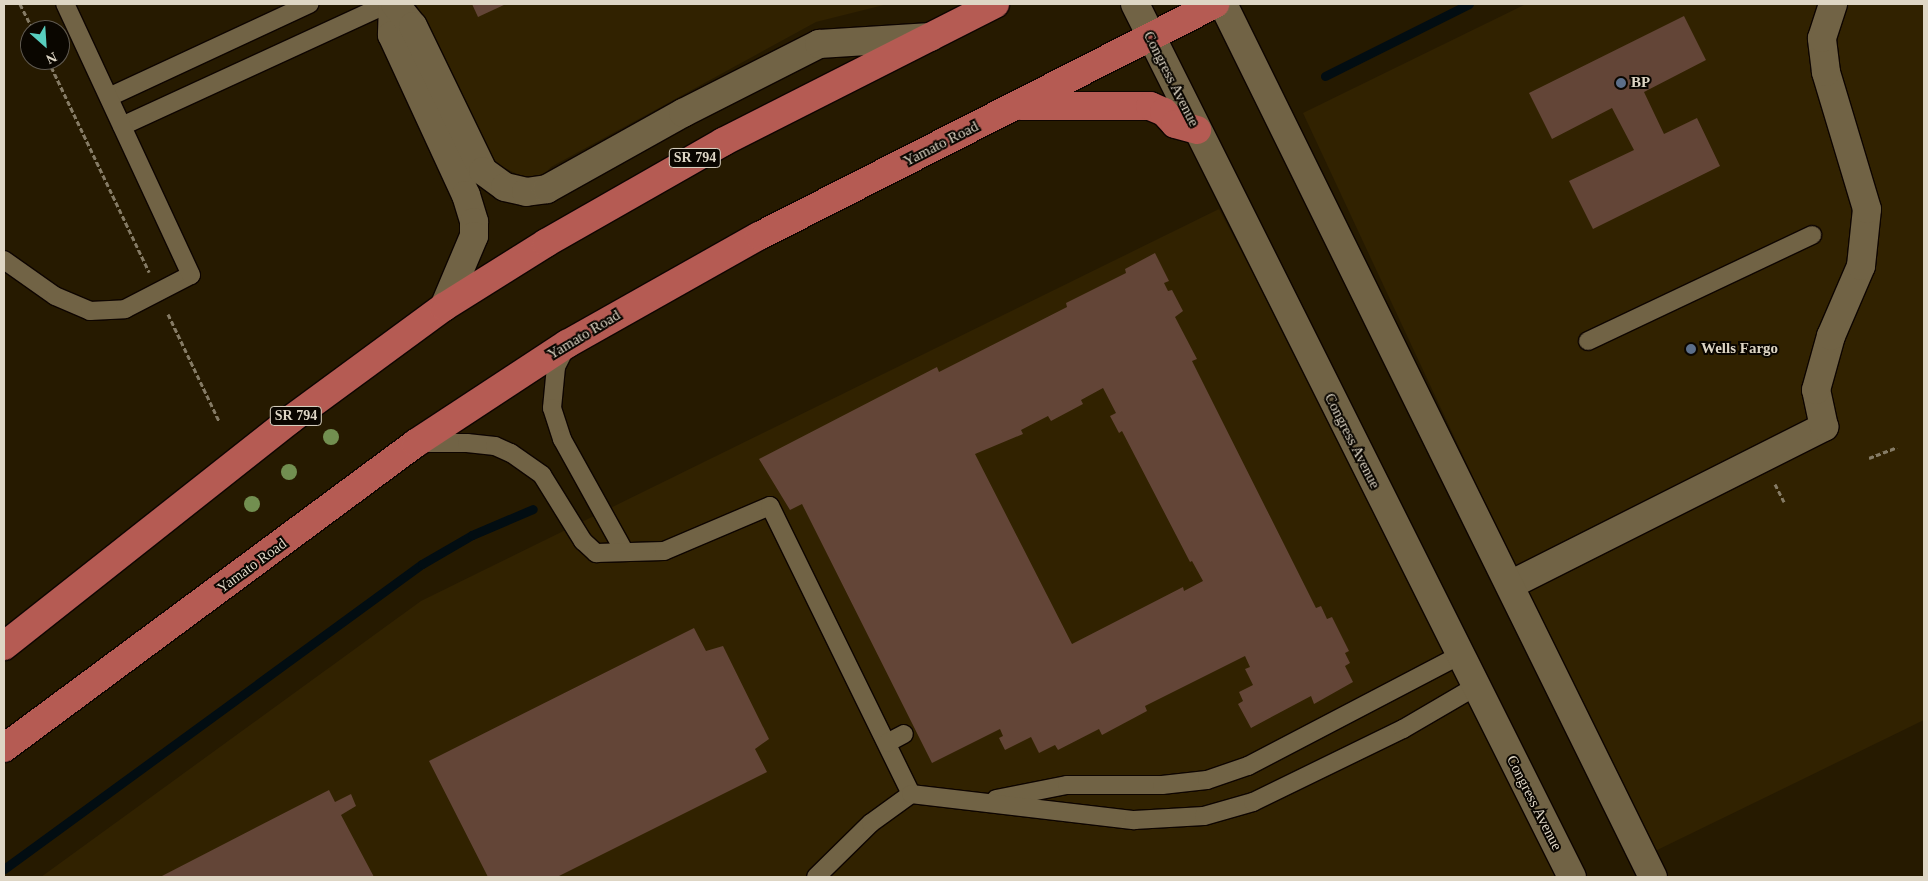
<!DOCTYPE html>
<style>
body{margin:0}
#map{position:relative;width:1928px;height:881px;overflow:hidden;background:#261a00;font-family:Georgia,serif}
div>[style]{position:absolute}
.built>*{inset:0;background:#312200}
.stream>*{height:9px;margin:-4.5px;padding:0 4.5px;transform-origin:4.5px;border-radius:4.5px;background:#020d12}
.building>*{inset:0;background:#634537}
.path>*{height:3px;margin-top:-1.5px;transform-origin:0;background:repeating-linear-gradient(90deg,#857b65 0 5px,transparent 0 7.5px)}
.roads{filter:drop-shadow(1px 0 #0e0500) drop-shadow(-1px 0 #0e0500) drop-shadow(0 1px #0e0500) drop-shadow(0 -1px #0e0500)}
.service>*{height:18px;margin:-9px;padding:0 9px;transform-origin:9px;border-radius:9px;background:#716345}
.minor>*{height:28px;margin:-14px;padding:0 14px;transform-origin:14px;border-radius:14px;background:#716345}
.secondary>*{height:28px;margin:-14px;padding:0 14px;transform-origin:14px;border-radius:14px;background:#716345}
.primary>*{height:28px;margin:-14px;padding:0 14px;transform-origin:14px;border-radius:14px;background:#b55b53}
.trees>*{width:16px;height:16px;margin:-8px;border-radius:50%;background:#728f50}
.dots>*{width:14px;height:14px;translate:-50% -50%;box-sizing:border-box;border:2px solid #0a0600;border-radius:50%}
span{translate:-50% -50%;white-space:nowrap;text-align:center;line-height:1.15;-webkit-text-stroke:4px #0a0600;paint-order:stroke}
.shield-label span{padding:1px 4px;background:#0a0600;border:1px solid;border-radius:4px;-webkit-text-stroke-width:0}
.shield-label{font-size:14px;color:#ded6c5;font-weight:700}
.street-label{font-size:15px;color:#ded6c5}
.poi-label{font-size:15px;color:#ded6c5;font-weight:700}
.left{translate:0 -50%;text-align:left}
.frame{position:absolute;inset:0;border:5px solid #ded6c5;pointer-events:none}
.north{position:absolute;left:20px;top:20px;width:50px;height:50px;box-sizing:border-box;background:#0a0600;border:1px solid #5f594f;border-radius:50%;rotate:154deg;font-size:14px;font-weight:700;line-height:20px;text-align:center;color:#ded6c5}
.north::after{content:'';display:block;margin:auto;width:18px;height:22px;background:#58cebf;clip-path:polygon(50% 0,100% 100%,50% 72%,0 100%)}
</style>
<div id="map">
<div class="built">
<div style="clip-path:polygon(416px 4px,888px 4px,816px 22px,551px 167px,542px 177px,526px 178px,498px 165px,482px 142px)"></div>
<div style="clip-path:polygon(1526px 4px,1924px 4px,1924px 720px,1649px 854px,1303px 113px)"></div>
<div style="clip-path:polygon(1219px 209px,1573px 877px,41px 877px,421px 601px)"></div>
</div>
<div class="stream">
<div style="left:1325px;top:76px;width:161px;rotate:-26.6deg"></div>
<div style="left:4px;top:869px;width:517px;rotate:-36.12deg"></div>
<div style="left:422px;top:564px;width:58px;rotate:-30.1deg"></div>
<div style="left:472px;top:535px;width:66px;rotate:-23.1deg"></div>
</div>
<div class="building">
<div style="clip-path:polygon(472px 4px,506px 4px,478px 17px)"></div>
<div style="clip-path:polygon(1684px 16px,1706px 60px,1644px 92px,1664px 134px,1697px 118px,1720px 166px,1593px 229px,1569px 181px,1634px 150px,1612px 108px,1552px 139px,1529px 93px)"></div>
<div style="clip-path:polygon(evenodd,1155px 253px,1169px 281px,1164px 283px,1168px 291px,1172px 290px,1183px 311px,1175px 317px,1197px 359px,1192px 361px,1316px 608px,1321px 606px,1327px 619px,1332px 617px,1349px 651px,1345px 653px,1350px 663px,1345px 666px,1353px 682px,1314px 704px,1311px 696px,1251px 728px,1238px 704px,1243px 701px,1239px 692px,1253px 685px,1245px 669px,1250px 667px,1245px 656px,1145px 706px,1147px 711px,1102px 735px,1099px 729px,1058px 750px,1055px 745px,1039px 753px,1031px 737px,1005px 750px,999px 738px,1003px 736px,1000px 729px,932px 763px,802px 504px,790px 510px,759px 459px,937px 367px,939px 372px,1067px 307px,1066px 303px,1126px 273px,1125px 269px,1155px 253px,1103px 388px,1116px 413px,1110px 416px,1119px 433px,1122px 431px,1190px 562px,1192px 561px,1203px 581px,1184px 591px,1183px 587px,1072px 644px,975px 454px,1023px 434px,1021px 430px,1048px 416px,1051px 421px,1083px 404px,1081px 400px,1103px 388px)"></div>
<div style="clip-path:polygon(694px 628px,706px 651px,723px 646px,769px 739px,755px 749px,767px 772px,557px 877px,488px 877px,429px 761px)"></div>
<div style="clip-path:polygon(329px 790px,335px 802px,351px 794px,356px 806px,341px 815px,374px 877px,160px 877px)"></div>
</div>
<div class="path">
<div style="left:20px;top:4px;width:29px;rotate:63deg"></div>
<div style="left:48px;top:60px;width:235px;rotate:64.5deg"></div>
<div style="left:168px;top:314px;width:119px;rotate:64.5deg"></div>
<div style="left:1869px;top:458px;width:30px;rotate:-21deg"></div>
<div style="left:1775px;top:484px;width:20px;rotate:63deg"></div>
</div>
<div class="roads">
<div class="service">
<div style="left:109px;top:97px;width:221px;rotate:-24.9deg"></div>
<div style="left:122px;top:126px;width:292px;rotate:-24.7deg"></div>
<div style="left:4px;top:260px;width:62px;rotate:35.2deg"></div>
<div style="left:55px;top:296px;width:38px;rotate:23deg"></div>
<div style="left:90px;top:311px;width:35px;rotate:-3deg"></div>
<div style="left:125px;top:309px;width:74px;rotate:-27.3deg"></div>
<div style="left:191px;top:275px;width:299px;rotate:-114.9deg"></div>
<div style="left:1588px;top:341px;width:248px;rotate:-25.3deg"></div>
<div style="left:566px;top:347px;width:22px;rotate:117deg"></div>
<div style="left:556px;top:367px;width:41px;rotate:95.6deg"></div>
<div style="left:552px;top:408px;width:33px;rotate:72deg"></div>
<div style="left:562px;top:439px;width:128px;rotate:61deg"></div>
<div style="left:419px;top:443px;width:48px"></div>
<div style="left:467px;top:443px;width:28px;rotate:6deg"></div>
<div style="left:495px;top:446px;width:17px;rotate:24deg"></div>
<div style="left:511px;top:453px;width:38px;rotate:35deg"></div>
<div style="left:542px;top:475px;width:78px;rotate:58.2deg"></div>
<div style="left:583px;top:541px;width:18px;rotate:43deg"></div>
<div style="left:596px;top:553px;width:68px;rotate:-1.7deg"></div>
<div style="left:664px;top:551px;width:115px;rotate:-23deg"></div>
<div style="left:770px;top:506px;width:321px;rotate:63.9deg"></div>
<div style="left:887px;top:743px;width:19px;rotate:-28deg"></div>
<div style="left:996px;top:799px;width:72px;rotate:-11.2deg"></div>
<div style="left:1067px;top:785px;width:95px"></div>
<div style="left:1162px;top:785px;width:45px;rotate:-6.3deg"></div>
<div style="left:1207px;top:780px;width:43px;rotate:-18.9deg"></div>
<div style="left:1248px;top:766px;width:239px;rotate:-27.6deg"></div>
<div style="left:816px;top:877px;width:77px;rotate:-44.5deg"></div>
<div style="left:871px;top:823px;width:49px;rotate:-35.9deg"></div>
<div style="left:911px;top:794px;width:225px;rotate:6.7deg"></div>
<div style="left:1134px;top:820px;width:70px;rotate:-3.3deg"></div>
<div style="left:1204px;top:816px;width:51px;rotate:-15.9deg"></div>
<div style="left:1253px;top:802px;width:167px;rotate:-26deg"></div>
<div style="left:1403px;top:729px;width:83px;rotate:-30.3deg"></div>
</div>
<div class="minor">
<div style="left:393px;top:4px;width:31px;rotate:92deg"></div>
<div style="left:392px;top:35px;width:176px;rotate:65.2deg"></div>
<div style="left:466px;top:195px;width:28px;rotate:73deg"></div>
<div style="left:474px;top:222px;width:14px;rotate:90deg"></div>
<div style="left:474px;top:236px;width:77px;rotate:112.9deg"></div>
<div style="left:395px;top:4px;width:28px;rotate:51deg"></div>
<div style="left:413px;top:26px;width:161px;rotate:64.2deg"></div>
<div style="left:483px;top:171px;width:27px;rotate:36deg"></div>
<div style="left:505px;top:187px;width:22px;rotate:13deg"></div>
<div style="left:526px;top:192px;width:21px;rotate:-8deg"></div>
<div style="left:547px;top:189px;width:156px;rotate:-29.2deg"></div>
<div style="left:683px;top:113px;width:153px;rotate:-26.9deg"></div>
<div style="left:819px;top:44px;width:112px;rotate:-3.6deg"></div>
<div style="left:1510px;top:585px;width:352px;rotate:-26.7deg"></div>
<div style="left:1824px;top:427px;width:38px;rotate:-102deg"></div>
<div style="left:1816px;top:390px;width:56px;rotate:-74.5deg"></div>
<div style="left:1831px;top:336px;width:76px;rotate:-66.8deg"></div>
<div style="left:1861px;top:266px;width:57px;rotate:-84deg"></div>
<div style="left:1867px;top:209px;width:143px;rotate:-106.7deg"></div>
<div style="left:1826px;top:72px;width:34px;rotate:-97deg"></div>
<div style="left:1822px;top:38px;width:36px;rotate:-72deg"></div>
</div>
<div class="secondary">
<div style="left:1135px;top:4px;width:976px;rotate:63.41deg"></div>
<div style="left:1223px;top:4px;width:973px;rotate:63.78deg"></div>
</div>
<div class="primary">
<div style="left:1021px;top:106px;width:129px"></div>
<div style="left:1150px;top:106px;width:15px;rotate:23deg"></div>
<div style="left:1164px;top:112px;width:16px;rotate:47deg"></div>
<div style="left:1175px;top:124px;width:23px;rotate:15deg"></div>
<div style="left:4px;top:646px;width:365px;rotate:-38.3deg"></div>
<div style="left:290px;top:420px;width:191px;rotate:-36.3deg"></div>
<div style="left:444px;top:307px;width:120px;rotate:-32.1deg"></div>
<div style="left:546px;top:243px;width:204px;rotate:-29.7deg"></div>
<div style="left:723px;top:142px;width:305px;rotate:-26.9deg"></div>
<div style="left:4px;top:748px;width:513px;rotate:-36.51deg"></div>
<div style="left:416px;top:443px;width:181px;rotate:-33.3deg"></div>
<div style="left:567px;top:344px;width:220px;rotate:-29.4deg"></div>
<div style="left:759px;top:236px;width:512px;rotate:-26.97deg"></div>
</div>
</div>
<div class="trees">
<div style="left:331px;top:437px"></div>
<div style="left:289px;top:472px"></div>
<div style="left:252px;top:504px"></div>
</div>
<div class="dots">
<div style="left:1621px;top:83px;background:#5c6f8a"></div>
<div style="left:1691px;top:349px;background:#5c6f8a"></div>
</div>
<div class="shield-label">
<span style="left:695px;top:158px">SR 794</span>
<span style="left:296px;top:416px">SR 794</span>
</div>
<div class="street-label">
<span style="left:1171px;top:79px;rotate:63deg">Congress Avenue</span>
<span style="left:941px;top:144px;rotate:-27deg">Yamato Road</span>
<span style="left:584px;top:335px;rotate:-31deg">Yamato Road</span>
<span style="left:1352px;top:441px;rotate:63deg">Congress Avenue</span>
<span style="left:252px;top:566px;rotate:-36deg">Yamato Road</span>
<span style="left:1534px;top:803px;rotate:63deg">Congress Avenue</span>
</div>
<div class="poi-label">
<span class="left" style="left:1631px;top:83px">BP</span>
<span class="left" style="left:1701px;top:349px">Wells Fargo</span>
</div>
<div class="frame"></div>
<div class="north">N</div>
</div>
